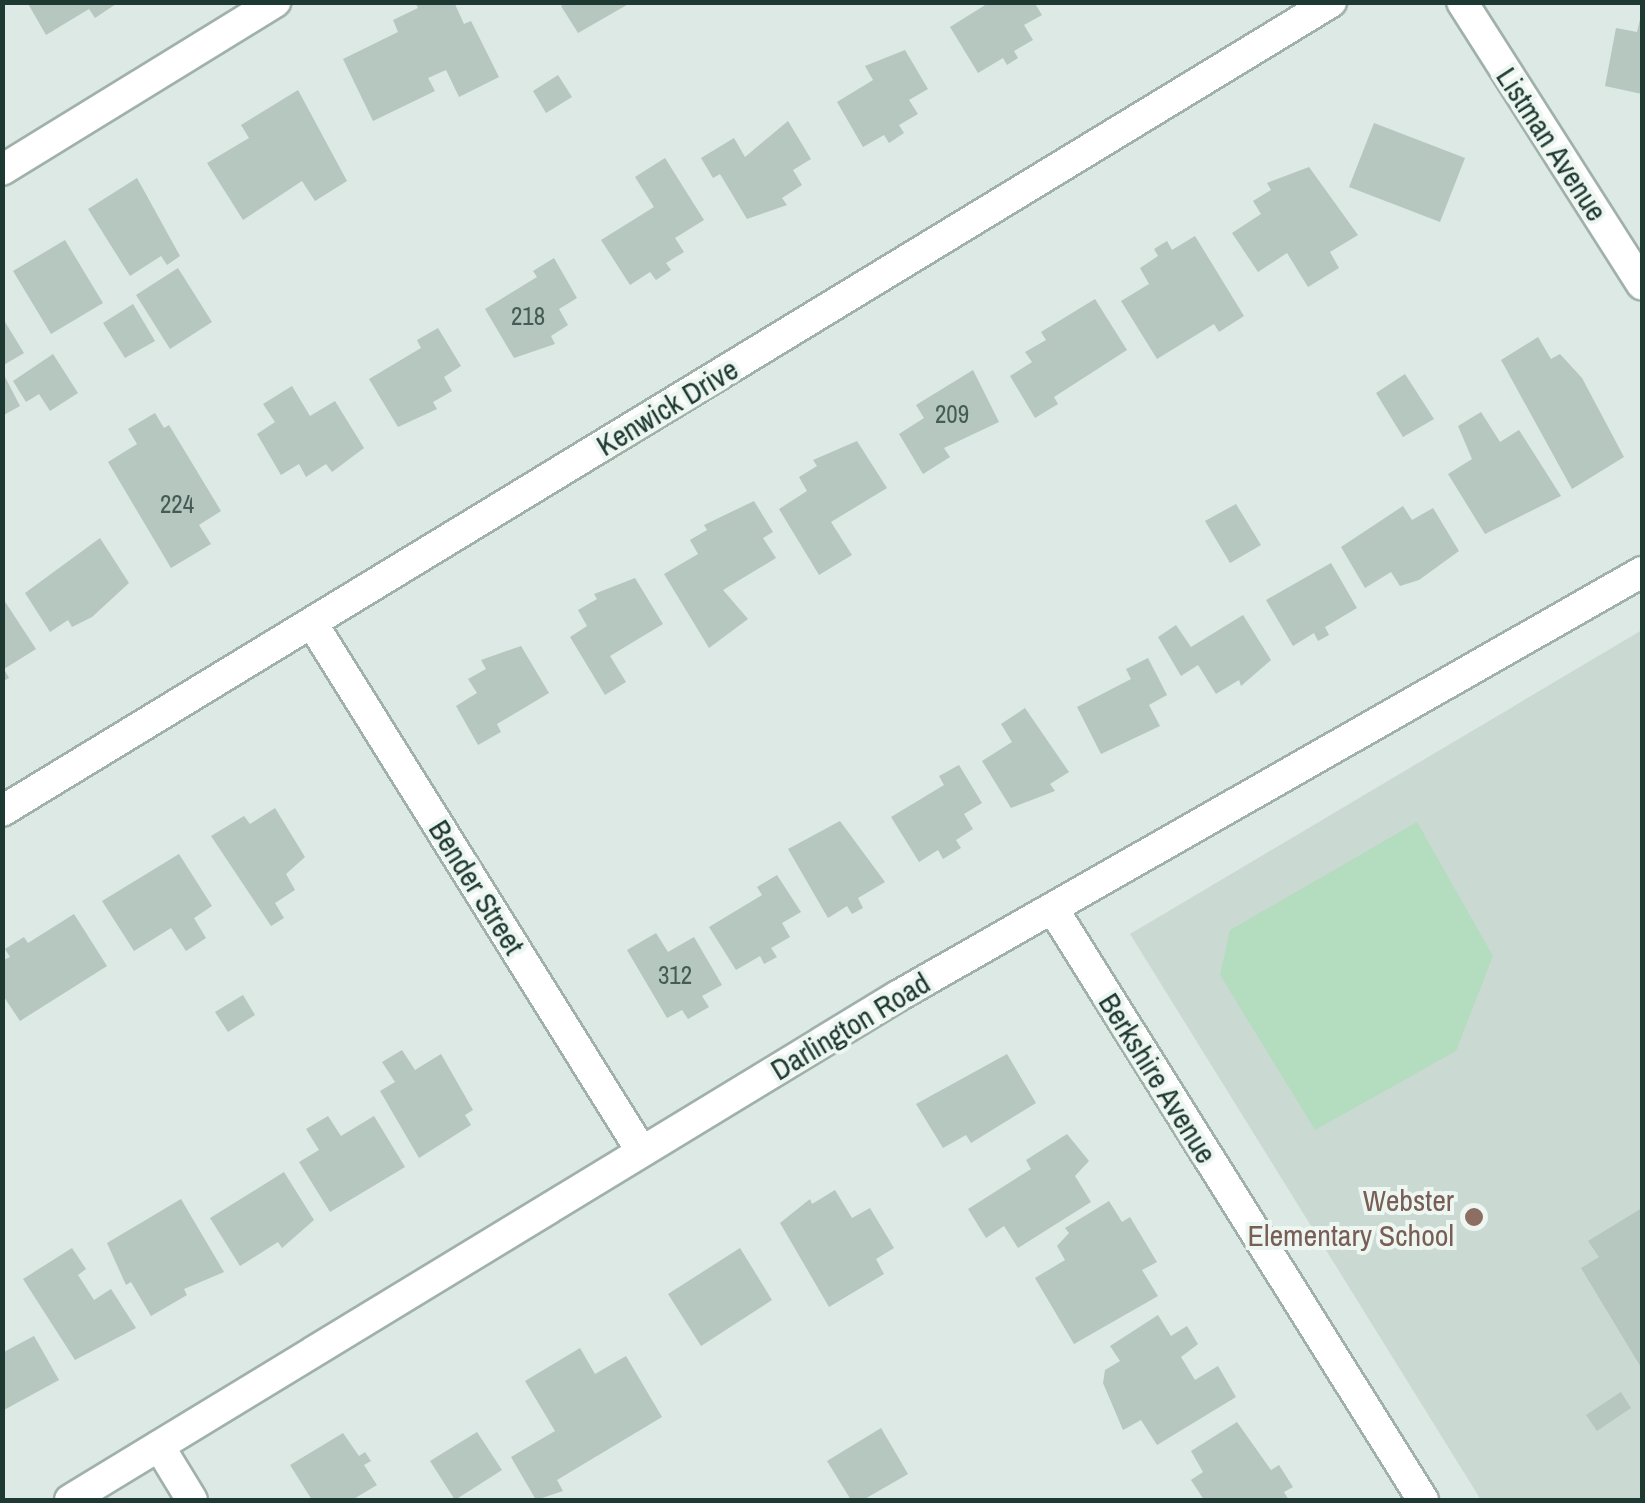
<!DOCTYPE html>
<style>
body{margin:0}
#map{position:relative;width:1645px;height:1503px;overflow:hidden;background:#dde9e4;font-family:"Archivo Narrow",sans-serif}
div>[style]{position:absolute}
.built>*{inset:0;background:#cbd9d3}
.green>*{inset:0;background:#b4dcbf}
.building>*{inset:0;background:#b5c7bf}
.roads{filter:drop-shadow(2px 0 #a0b1ab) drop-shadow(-2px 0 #a0b1ab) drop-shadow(0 2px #a0b1ab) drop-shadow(0 -2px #a0b1ab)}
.minor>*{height:30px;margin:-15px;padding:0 15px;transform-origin:15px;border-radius:15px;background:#fff}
.dots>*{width:28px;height:28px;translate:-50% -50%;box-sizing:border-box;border:5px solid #edf6f1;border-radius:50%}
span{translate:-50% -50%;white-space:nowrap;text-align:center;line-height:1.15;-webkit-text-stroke:8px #edf6f1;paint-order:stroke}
.number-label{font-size:25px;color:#445c55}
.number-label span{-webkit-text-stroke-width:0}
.street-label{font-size:30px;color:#1e3932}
.education-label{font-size:30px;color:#785e54}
.right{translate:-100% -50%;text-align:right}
.frame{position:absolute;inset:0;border:5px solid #1e3932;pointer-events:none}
</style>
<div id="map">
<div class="built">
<div style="clip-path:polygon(1642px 630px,1642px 1500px,1481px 1500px,1130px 934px)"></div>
</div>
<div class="green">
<div style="clip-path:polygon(1417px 822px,1493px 956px,1456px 1051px,1315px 1130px,1220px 975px,1230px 930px)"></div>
</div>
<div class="building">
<div style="clip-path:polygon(27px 2px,119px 2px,95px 18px,89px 9px,46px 35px)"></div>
<div style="clip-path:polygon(415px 2px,454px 2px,464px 24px,471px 21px,499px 77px,459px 97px,446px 70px,428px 78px,435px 91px,373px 121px,343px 59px,398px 32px,393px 20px,418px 8px)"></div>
<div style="clip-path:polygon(568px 2px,632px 2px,578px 33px,561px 6px)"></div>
<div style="clip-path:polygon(990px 2px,1034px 2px,1042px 15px,1024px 25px,1033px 40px,1014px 51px,1018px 58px,1007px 65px,1003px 58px,978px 73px,950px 27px)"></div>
<div style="clip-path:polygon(1642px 11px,1642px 94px,1605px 86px,1616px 28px,1637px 32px)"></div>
<div style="clip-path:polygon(905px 50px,928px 89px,909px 100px,918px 114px,899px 125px,904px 133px,889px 143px,884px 135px,863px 147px,837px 102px,873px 80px,865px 66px)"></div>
<div style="clip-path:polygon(558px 75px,572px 97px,546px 113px,533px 91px)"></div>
<div style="clip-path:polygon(298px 90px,347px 181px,315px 201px,302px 181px,243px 220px,207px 163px,249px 138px,241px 125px)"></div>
<div style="clip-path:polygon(788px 121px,811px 159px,793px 170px,802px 185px,782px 198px,787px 205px,747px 219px,720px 174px,713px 178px,701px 158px,734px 138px,745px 157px)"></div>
<div style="clip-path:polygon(1374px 123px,1465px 158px,1440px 222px,1349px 187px)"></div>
<div style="clip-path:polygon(665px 158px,704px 220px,675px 238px,684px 252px,666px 263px,671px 270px,656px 280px,650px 272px,630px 285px,601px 240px,654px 207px,635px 177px)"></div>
<div style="clip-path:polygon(1309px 167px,1358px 235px,1330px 252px,1339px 268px,1308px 287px,1287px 253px,1258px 272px,1232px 233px,1261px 214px,1253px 201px,1271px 190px,1267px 183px)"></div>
<div style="clip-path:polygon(137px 178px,180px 256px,167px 265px,161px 256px,130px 276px,88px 209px)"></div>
<div style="clip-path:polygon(1195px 236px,1244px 316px,1219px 332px,1214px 324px,1157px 359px,1121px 301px,1149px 284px,1140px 268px,1158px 256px,1154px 249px,1167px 241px,1172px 250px)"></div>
<div style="clip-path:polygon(65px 240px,103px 303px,51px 334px,13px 271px)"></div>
<div style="clip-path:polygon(554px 258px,577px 298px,559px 309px,568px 325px,551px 336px,555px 344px,514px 358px,485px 309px,537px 277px,533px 271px)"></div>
<div style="clip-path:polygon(178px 268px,212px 322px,170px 349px,136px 295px)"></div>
<div style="clip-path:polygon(1095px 299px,1127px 350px,1054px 397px,1058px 404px,1035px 418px,1010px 376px,1032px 362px,1025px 352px,1046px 340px,1041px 332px)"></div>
<div style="clip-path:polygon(133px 304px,155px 341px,125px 358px,103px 323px)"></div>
<div style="clip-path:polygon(2px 317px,24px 353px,2px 366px)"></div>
<div style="clip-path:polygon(438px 328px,461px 366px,444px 377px,452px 391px,433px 402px,437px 409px,398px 427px,369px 379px,421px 348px,417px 340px)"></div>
<div style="clip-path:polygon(1538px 337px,1551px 359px,1560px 354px,1582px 378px,1624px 457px,1572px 489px,1501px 360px)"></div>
<div style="clip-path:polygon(53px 354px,78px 393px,50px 411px,39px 394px,26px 402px,13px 381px)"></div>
<div style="clip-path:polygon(973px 370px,999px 422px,944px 448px,950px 457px,923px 474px,899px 434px,924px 418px,916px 405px)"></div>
<div style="clip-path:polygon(2px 371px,20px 406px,2px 416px)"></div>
<div style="clip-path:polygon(1405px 374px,1434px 419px,1403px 437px,1376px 393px)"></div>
<div style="clip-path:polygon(292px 386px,310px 416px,335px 401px,364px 448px,332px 472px,326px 464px,306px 477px,299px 464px,281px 475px,257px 434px,275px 422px,263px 404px)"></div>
<div style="clip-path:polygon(1481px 412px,1500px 442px,1519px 430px,1561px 496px,1485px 534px,1448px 474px,1472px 459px,1458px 426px)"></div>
<div style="clip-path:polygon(155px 413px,164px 428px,169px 425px,221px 511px,199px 525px,211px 544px,171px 568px,108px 462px,137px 444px,128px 429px)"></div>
<div style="clip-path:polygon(857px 441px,887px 488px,831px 522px,852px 555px,819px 575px,779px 509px,807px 491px,799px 477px,817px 466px,813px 460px)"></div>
<div style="clip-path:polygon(754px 501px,773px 532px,763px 538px,776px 558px,723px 590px,748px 619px,709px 648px,664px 574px,698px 554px,690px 540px,707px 530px,704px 525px)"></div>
<div style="clip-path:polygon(1236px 504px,1261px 545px,1230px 563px,1205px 521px)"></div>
<div style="clip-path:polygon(1403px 506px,1412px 520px,1433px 508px,1459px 551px,1419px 580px,1400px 586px,1391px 572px,1365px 588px,1341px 547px)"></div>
<div style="clip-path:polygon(100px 538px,129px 583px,92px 617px,72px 627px,68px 620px,50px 632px,25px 593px)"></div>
<div style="clip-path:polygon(1331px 563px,1357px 608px,1325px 627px,1329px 635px,1318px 641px,1314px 633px,1293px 646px,1266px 600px)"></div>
<div style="clip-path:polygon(635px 578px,663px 624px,610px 656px,626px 682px,605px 695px,570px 637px,587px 626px,578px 610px,597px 599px,594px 594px)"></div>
<div style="clip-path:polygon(2px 597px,36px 649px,4px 669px,9px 678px,2px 682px)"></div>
<div style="clip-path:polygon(1243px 615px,1271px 660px,1241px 686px,1239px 680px,1216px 694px,1198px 665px,1181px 676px,1158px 637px,1176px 625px,1191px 647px)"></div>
<div style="clip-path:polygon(521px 646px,549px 693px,497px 724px,501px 732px,478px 745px,456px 706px,477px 693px,468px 679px,486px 669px,481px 660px)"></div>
<div style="clip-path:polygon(1148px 658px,1167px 695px,1149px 705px,1160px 726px,1101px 754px,1077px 707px,1131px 679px,1126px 669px)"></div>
<div style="clip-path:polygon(1025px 708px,1069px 772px,1050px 784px,1055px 791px,1011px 808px,982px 761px,1012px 742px,1001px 724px)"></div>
<div style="clip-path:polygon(959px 765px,982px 803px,964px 814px,973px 829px,956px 840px,961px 848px,943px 859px,938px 850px,919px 862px,891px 817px,944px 785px,939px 776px)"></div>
<div style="clip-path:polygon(275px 808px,305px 857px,286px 874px,295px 890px,275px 903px,284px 918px,271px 926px,211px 836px,244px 816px,250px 824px)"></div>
<div style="clip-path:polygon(840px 821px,885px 882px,858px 898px,863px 908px,852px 914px,847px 906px,828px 918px,788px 849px)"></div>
<div style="clip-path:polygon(179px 854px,212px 906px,194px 918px,206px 938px,186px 951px,171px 928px,134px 951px,102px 901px)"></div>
<div style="clip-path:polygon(777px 875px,801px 912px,782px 923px,790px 937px,771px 948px,777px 957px,764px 964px,760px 956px,736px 970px,709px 927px,762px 895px,757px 887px)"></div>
<div style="clip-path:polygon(74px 914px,107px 966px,20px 1021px,2px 994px,2px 961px,10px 957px,5px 949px,24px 937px,28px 943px)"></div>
<div style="clip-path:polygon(656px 933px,668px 952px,694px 937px,722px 985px,702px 996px,709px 1007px,688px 1019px,682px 1010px,667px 1018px,627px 950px)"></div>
<div style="clip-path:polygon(243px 995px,255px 1015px,228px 1032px,215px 1012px)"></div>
<div style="clip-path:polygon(402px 1050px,415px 1070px,441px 1054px,473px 1110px,465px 1115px,471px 1125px,419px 1158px,380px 1091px,395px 1082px,382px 1062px)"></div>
<div style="clip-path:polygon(1007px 1054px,1036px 1103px,971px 1143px,966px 1135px,943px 1148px,916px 1104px)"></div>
<div style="clip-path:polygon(328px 1116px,341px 1136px,374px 1116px,405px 1167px,330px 1212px,299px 1162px,319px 1150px,306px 1129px)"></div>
<div style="clip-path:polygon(1067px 1134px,1089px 1161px,1075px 1176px,1091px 1202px,1018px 1248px,1004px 1226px,986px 1238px,968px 1209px,1031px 1169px,1026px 1160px)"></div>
<div style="clip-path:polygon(284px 1172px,314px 1220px,282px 1248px,278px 1242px,240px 1266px,210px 1218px)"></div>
<div style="clip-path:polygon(835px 1190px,852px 1218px,870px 1208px,894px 1248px,876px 1259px,884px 1274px,829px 1307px,780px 1223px,810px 1199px,812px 1204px)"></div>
<div style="clip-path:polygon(181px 1199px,224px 1272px,184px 1289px,187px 1295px,151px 1316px,131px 1282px,126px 1285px,107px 1243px)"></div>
<div style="clip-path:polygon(1109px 1201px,1122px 1222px,1130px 1217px,1157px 1262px,1142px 1270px,1158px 1296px,1074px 1344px,1035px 1278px,1065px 1260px,1057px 1246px,1069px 1233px,1065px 1228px)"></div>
<div style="clip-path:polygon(1642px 1208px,1642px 1369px,1581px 1268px,1599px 1257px,1588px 1241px)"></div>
<div style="clip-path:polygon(72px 1248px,86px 1269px,78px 1275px,94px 1300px,111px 1289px,136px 1328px,75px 1360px,23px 1279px)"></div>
<div style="clip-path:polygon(740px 1248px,772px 1300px,701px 1346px,668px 1294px)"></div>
<div style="clip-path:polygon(1158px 1315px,1171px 1336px,1187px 1326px,1198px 1344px,1181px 1357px,1195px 1380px,1218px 1366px,1236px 1397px,1157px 1445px,1141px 1420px,1123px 1430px,1103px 1383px,1105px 1370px,1120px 1361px,1110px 1346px)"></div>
<div style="clip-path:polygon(34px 1336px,59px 1380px,2px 1411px,2px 1353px)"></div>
<div style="clip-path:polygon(580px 1348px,595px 1374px,626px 1356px,662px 1417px,557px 1480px,563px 1491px,536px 1500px,511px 1457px,555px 1431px,525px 1381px)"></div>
<div style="clip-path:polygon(1621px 1392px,1631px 1408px,1597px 1431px,1586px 1415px)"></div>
<div style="clip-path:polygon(1237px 1422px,1271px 1470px,1279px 1465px,1293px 1487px,1284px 1492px,1289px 1500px,1204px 1500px,1191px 1480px,1203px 1472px,1191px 1451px)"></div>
<div style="clip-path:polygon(881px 1428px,908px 1474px,863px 1500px,851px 1500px,827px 1461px)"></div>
<div style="clip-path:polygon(477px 1432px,502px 1470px,455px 1500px,430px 1461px)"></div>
<div style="clip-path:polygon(343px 1433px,359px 1456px,365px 1452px,371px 1461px,364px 1465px,377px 1485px,352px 1500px,312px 1500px,290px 1465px)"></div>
</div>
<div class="roads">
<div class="minor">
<div style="left:1462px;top:2px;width:335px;rotate:57.5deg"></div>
<div style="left:2px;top:170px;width:321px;rotate:-31.6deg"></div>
<div style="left:312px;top:623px;width:623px;rotate:58.04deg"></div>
<div style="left:2px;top:811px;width:1556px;rotate:-31.33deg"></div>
<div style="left:1053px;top:909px;width:697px;rotate:57.95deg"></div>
<div style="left:159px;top:1446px;width:63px;rotate:58.6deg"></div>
<div style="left:70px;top:1500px;width:969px;rotate:-31.33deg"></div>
<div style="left:898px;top:996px;width:856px;rotate:-29.68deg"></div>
</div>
</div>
<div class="dots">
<div style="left:1474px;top:1217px;background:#8d6e63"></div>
</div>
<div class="number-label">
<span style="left:528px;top:316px">218</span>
<span style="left:952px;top:414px">209</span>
<span style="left:177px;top:504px">224</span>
<span style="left:675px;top:975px">312</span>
</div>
<div class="street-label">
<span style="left:1552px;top:144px;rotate:57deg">Listman Avenue</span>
<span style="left:667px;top:407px;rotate:-31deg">Kenwick Drive</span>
<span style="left:477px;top:887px;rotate:58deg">Bender Street</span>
<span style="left:850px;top:1026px;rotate:-31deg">Darlington Road</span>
<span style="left:1158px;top:1078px;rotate:58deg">Berkshire Avenue</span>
</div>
<div class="education-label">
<span class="right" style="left:1454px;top:1217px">Webster<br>Elementary School</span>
</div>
<div class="frame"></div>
</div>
